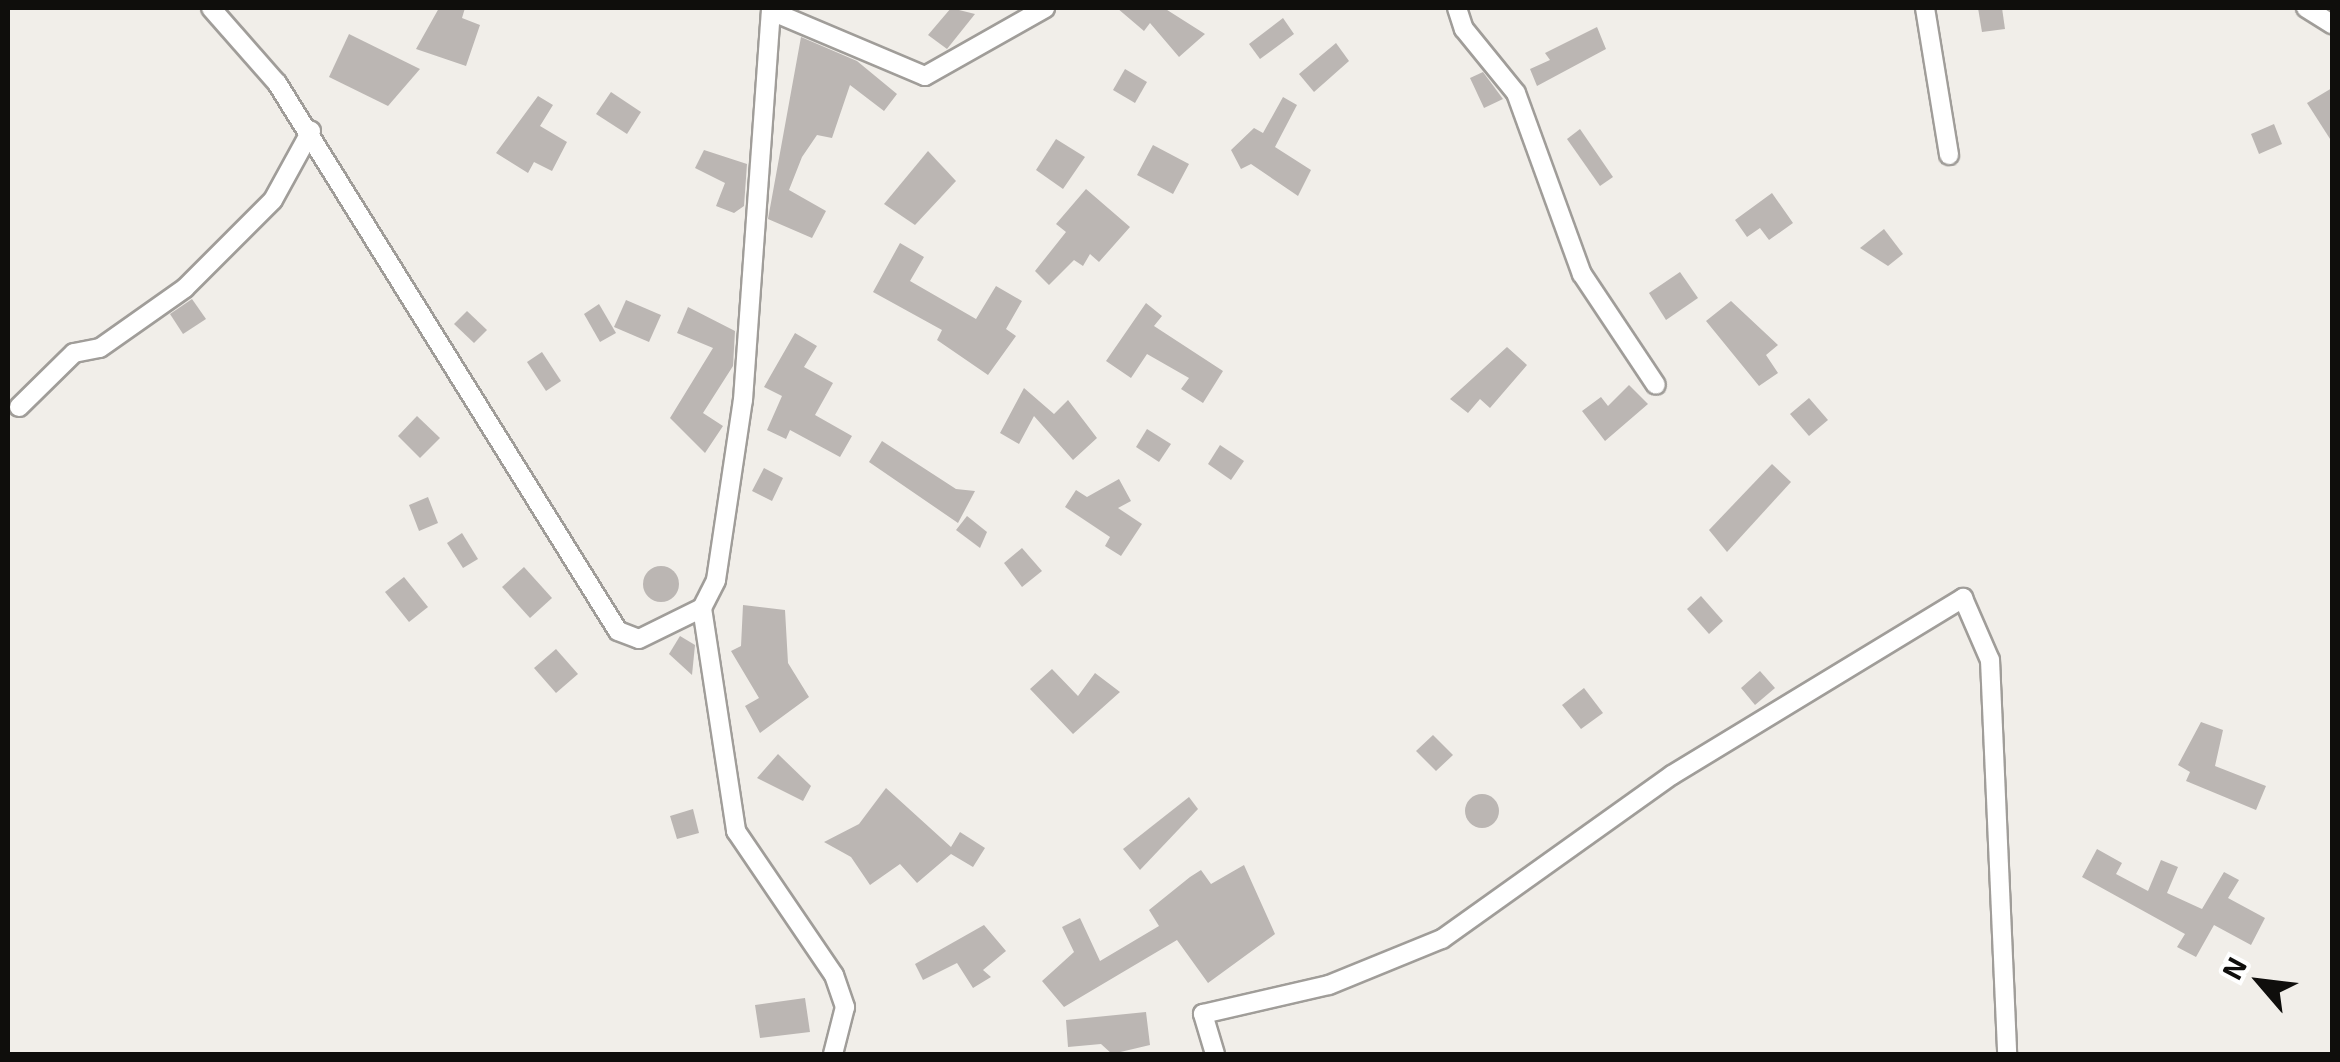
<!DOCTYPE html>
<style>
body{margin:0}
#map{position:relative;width:2340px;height:1062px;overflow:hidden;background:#f1eee9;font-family:"Exo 2",sans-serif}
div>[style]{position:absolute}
.building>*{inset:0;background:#bbb6b3}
.round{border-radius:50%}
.roads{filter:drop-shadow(2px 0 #a09d99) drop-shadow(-2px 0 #a09d99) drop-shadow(0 2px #a09d99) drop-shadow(0 -2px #a09d99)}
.street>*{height:18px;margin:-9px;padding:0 9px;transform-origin:9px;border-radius:9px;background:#fff}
span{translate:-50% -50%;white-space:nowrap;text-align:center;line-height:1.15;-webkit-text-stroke:9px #fff;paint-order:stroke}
.frame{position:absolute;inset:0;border:10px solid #0f0e0c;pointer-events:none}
.north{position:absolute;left:2210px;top:932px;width:100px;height:100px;-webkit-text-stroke:8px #fff;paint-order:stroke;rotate:298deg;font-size:28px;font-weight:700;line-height:40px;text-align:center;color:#0f0e0c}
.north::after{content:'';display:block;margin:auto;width:35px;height:45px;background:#0f0e0c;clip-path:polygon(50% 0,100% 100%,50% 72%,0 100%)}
</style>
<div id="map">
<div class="building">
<div style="clip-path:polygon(439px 8px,465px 8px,462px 18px,480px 25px,466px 66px,416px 49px)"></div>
<div style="clip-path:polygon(951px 8px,975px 14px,947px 49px,928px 35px)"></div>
<div style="clip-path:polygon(1117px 8px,1164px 8px,1205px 34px,1179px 57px,1150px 23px,1144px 31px)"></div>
<div style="clip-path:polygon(1978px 8px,2002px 8px,2005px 29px,1982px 32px)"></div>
<div style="clip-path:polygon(1283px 18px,1294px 34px,1260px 59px,1249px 44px)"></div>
<div style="clip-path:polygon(1597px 27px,1606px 49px,1537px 86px,1530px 69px,1550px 60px,1545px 53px)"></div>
<div style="clip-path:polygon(349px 34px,420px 69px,388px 106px,329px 77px)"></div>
<div style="clip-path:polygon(801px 37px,857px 61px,897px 94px,884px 111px,850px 85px,832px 138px,817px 135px,802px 157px,789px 190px,826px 211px,812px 238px,768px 219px)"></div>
<div style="clip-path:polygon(1336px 43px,1349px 61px,1314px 92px,1299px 74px)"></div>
<div style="clip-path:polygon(1125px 69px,1147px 82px,1135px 103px,1113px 90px)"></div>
<div style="clip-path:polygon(1483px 72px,1503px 99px,1484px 108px,1470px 78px)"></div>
<div style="clip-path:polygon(2332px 88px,2332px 142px,2307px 103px)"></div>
<div style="clip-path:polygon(611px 92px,641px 112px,627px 134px,596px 114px)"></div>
<div style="clip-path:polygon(538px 96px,553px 105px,540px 126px,567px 142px,552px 171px,534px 162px,528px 173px,496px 153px)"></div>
<div style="clip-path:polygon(1283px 97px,1297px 105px,1275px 147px,1311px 170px,1298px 196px,1251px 164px,1241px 169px,1231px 150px,1254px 128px,1263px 133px)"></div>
<div style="clip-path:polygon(2274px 124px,2282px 144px,2259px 154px,2251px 134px)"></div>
<div style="clip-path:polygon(1580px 129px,1613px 177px,1600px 186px,1567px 139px)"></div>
<div style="clip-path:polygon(1056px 139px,1085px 157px,1063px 189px,1036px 170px)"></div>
<div style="clip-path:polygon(1153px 145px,1189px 164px,1173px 194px,1137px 175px)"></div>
<div style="clip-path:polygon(704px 150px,747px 164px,744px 206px,734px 213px,716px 206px,725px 183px,695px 168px)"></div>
<div style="clip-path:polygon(928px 151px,956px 181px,915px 225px,884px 204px)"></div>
<div style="clip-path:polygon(1086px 189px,1130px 227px,1099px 262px,1090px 254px,1083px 266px,1074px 260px,1049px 285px,1035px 271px,1066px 232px,1056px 224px)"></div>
<div style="clip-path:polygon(1772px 193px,1793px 223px,1769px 240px,1760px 228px,1747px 237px,1735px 220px)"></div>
<div style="clip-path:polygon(1884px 229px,1903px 254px,1888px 266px,1860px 248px)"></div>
<div style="clip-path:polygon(900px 243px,924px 257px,910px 281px,976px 319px,996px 286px,1022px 301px,1006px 329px,1016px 336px,988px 375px,937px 340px,942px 330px,873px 292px)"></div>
<div style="clip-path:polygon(1680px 272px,1698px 298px,1666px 320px,1649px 293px)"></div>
<div style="clip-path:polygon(192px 299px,206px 319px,183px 334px,170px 314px)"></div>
<div style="clip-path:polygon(626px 300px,661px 315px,649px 342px,614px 327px)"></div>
<div style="clip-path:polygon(1731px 301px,1778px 345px,1766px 355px,1778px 373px,1759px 386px,1706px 321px)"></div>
<div style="clip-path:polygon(1146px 303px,1162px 316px,1154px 326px,1223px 371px,1203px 403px,1181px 389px,1189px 378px,1147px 354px,1131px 378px,1106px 361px)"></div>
<div style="clip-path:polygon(599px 304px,616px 333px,600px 342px,584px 314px)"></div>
<div style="clip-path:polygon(688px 307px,735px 331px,733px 366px,703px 413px,723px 426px,705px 453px,670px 418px,713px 348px,677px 333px)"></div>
<div style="clip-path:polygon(467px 311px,487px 330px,474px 343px,454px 324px)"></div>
<div style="clip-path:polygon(795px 333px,817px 346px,804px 367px,833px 383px,815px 415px,852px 436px,840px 457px,790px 430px,786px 439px,767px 430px,782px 396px,764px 387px)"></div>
<div style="clip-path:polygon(1507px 347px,1527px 365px,1490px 408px,1480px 399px,1468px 413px,1450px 399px)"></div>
<div style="clip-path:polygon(542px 352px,561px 381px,546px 391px,527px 362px)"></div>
<div style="clip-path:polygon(1629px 385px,1648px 404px,1605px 441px,1582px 411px,1601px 397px,1608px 406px)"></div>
<div style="clip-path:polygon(1024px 388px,1054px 414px,1068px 400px,1097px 438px,1073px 460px,1034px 416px,1019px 444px,1000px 433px)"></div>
<div style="clip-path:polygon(1809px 398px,1828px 420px,1809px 436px,1790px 414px)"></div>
<div style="clip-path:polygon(417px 416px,440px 438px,420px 458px,398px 436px)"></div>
<div style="clip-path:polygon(1147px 429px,1171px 444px,1159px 462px,1136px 447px)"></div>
<div style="clip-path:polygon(882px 441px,956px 489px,975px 491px,958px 523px,869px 462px)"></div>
<div style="clip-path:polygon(1220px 445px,1244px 461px,1231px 480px,1208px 464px)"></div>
<div style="clip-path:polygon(1772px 464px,1791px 482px,1727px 552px,1709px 530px)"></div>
<div style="clip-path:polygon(764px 468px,783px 478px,772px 501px,752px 491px)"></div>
<div style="clip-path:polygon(1119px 479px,1131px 501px,1118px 508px,1142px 524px,1121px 556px,1105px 546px,1110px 537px,1065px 507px,1076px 490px,1087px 497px)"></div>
<div style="clip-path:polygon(428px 497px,438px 523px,419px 531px,409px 505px)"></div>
<div style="clip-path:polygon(967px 516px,987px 532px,980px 548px,956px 530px)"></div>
<div style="clip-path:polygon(462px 533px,478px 559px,463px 568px,447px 543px)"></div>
<div style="clip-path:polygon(1022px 548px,1042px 571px,1022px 587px,1004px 563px)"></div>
<div class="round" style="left:643px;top:566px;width:36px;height:36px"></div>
<div style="clip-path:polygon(524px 567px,552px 598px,530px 618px,502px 587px)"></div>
<div style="clip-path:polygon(404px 577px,428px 607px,409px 622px,385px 592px)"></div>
<div style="clip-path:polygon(1701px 596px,1723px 621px,1709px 634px,1687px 609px)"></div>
<div style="clip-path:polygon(743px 605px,785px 610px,788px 663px,809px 697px,760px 733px,745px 706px,759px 698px,731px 651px,741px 646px)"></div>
<div style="clip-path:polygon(680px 636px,695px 645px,692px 675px,669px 654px)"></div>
<div style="clip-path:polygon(556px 649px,578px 674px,556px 693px,534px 668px)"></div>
<div style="clip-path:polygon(1052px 669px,1078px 696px,1095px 673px,1120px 692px,1073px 734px,1030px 689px)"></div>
<div style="clip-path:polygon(1760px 671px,1775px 688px,1755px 705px,1741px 688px)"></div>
<div style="clip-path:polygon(1584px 688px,1603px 713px,1581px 729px,1562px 705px)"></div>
<div style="clip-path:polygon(2201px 722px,2223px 730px,2215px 766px,2266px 786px,2256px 810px,2186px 781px,2190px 772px,2178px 765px)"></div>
<div style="clip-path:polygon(1433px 735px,1453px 755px,1436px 771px,1416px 751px)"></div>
<div style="clip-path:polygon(778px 754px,811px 786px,803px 801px,757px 778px)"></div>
<div style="clip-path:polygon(886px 788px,951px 847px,960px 832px,985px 848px,973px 867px,951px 854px,917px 883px,900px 864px,870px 885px,851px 857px,824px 842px,859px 824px)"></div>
<div class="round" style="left:1465px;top:794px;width:34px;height:34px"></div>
<div style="clip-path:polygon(1189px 797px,1198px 809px,1140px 870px,1123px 849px)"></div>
<div style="clip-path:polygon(693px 809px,699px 833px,677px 839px,670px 816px)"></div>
<div style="clip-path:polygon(2097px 849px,2122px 863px,2116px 874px,2148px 891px,2161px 860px,2178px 867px,2167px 893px,2202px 909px,2224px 872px,2239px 880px,2228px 898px,2265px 918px,2251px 945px,2214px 925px,2196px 957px,2177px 947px,2185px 934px,2082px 877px)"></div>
<div style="clip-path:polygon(1244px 865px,1275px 934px,1208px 983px,1177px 940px,1064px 1007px,1042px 981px,1074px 952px,1062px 927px,1080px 918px,1100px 961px,1159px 926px,1149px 910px,1190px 877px,1201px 870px,1211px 884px)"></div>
<div style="clip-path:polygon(984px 925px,1006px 951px,983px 970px,991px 977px,973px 988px,957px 963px,923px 980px,915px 964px)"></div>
<div style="clip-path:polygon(805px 998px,810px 1032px,760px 1038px,755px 1005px)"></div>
<div style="clip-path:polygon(1146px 1012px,1150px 1045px,1112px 1054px,1101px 1044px,1068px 1047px,1066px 1020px)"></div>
</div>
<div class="roads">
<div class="street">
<div style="left:211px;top:8px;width:100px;rotate:48.7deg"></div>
<div style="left:277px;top:83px;width:645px;rotate:58.11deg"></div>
<div style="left:618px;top:631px;width:22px;rotate:21deg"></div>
<div style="left:639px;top:639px;width:70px;rotate:-26.2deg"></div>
<div style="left:702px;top:608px;width:31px;rotate:-63deg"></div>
<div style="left:716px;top:580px;width:182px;rotate:-81.5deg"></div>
<div style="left:743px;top:400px;width:393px;rotate:-85.9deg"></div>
<div style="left:1457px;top:8px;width:22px;rotate:72deg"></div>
<div style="left:1464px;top:29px;width:82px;rotate:50.9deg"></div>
<div style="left:1516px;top:93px;width:193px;rotate:70deg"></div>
<div style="left:1582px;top:274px;width:133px;rotate:56.3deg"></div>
<div style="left:1925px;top:8px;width:149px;rotate:80.7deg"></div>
<div style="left:2306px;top:8px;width:31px;rotate:32deg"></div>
<div style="left:771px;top:11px;width:167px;rotate:22.9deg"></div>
<div style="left:925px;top:76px;width:138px;rotate:-29.5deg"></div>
<div style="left:19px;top:407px;width:77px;rotate:-44.5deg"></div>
<div style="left:74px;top:353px;width:26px;rotate:-11deg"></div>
<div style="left:100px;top:348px;width:104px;rotate:-35.2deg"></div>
<div style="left:185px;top:288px;width:124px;rotate:-45deg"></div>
<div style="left:273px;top:200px;width:79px;rotate:-61.2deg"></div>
<div style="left:702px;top:608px;width:226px;rotate:81.3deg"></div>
<div style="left:736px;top:831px;width:174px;rotate:55.8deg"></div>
<div style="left:834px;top:975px;width:34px;rotate:71deg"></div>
<div style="left:845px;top:1007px;width:49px;rotate:104.3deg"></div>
<div style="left:1215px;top:1054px;width:42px;rotate:-106.7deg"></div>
<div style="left:1203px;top:1014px;width:129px;rotate:-13deg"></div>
<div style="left:1329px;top:985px;width:122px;rotate:-22.2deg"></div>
<div style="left:1442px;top:939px;width:282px;rotate:-35.5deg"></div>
<div style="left:1672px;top:775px;width:341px;rotate:-31.3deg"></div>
<div style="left:1963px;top:598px;width:68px;rotate:66.5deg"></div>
<div style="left:1990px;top:660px;width:394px;rotate:87.5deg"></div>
</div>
</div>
<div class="frame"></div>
<div class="north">N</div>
</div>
